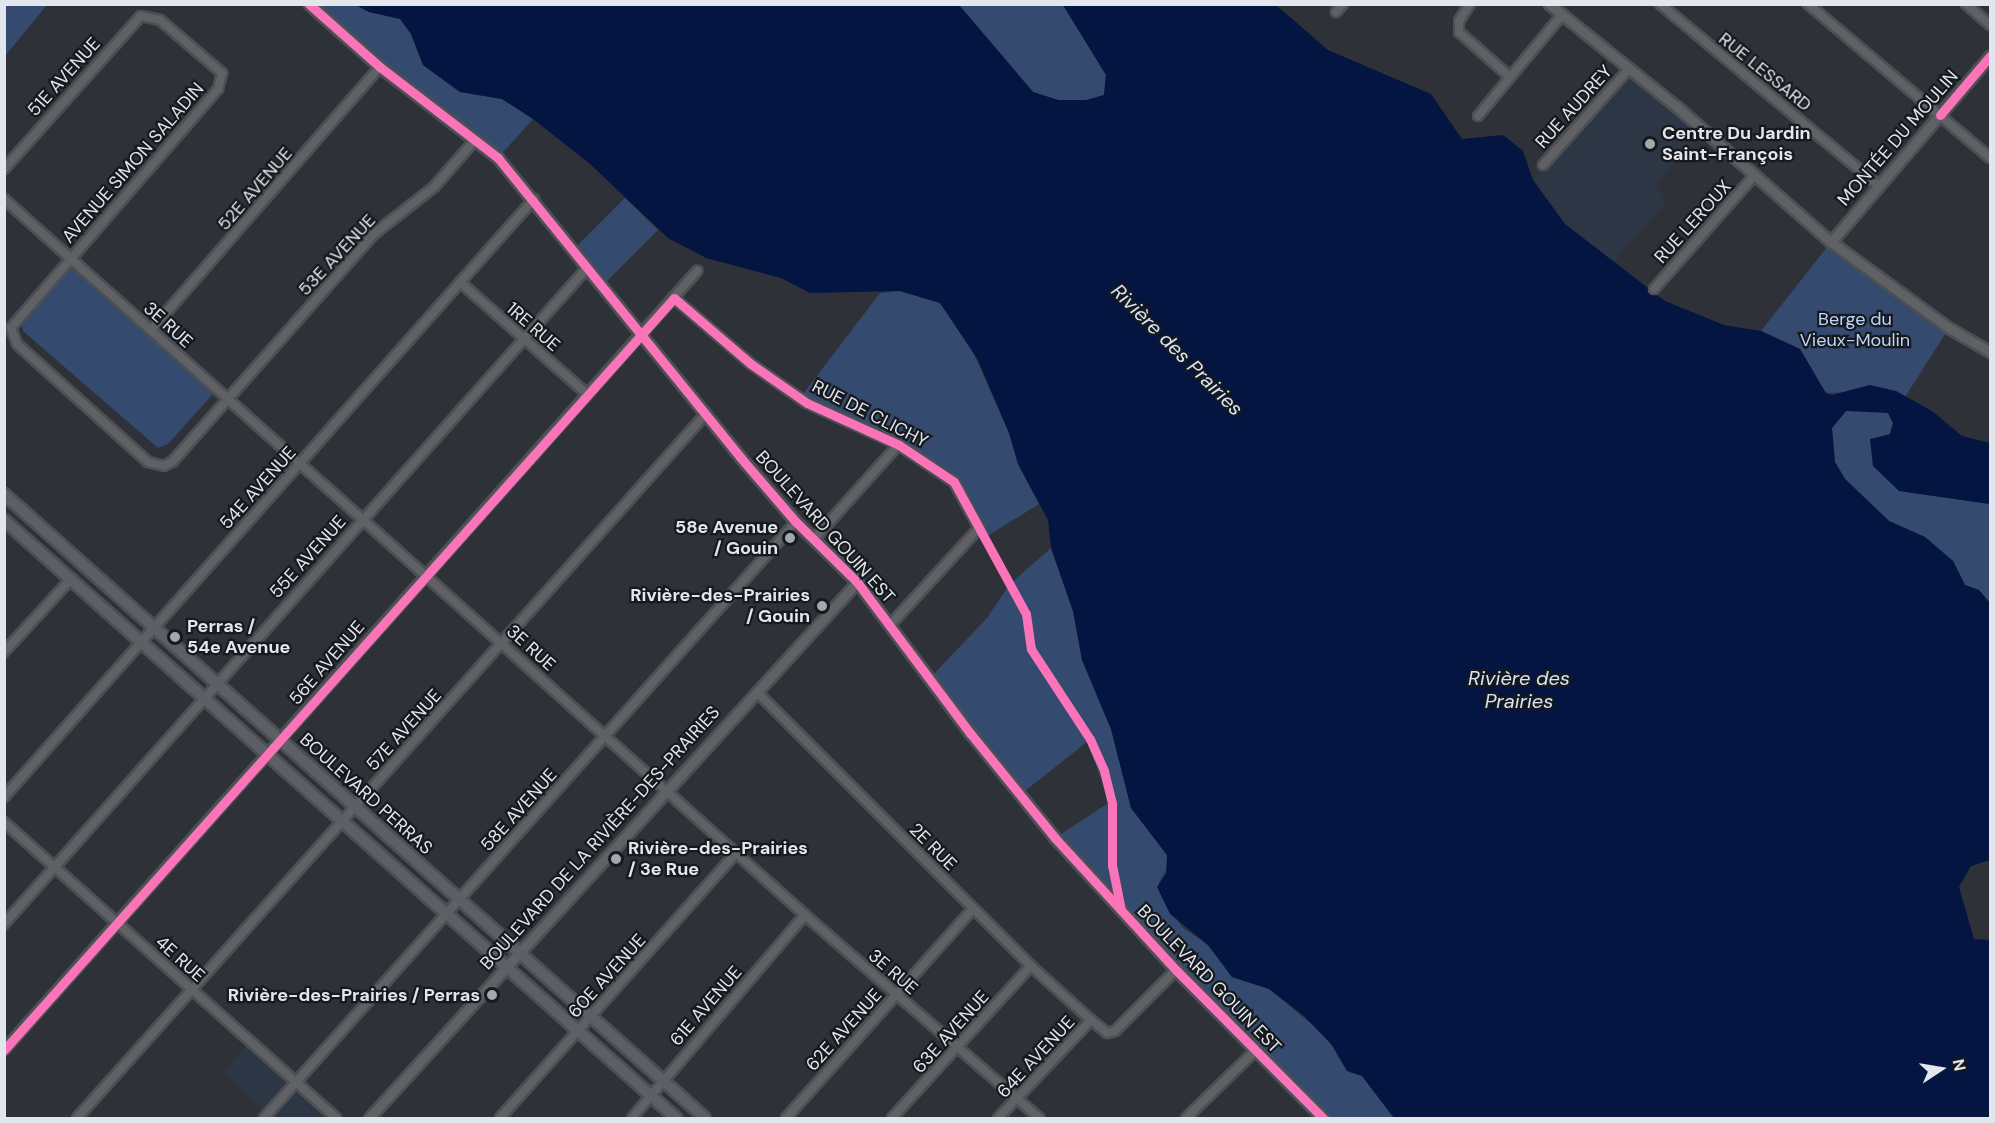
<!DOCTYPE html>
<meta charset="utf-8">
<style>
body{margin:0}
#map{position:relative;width:1995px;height:1123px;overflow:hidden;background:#2e3238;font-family:"DM Sans",sans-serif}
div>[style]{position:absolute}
.built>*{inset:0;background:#2d3644}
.green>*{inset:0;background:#344a6e}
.water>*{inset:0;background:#041542}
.roads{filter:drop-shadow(2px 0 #4c5054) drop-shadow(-2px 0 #4c5054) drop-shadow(0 2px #4c5054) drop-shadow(0 -2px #4c5054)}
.minor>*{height:8px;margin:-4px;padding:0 4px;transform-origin:4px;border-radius:4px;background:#5f6165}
.tertiary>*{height:9px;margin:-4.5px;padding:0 4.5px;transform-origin:4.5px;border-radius:4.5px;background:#5f6165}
.secondary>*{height:10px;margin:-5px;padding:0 5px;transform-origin:5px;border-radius:5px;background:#5c5f65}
.cycleway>*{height:9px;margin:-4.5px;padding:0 4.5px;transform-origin:4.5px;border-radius:4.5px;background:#fb73b8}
.dots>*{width:16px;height:16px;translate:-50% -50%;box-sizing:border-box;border:3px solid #16191d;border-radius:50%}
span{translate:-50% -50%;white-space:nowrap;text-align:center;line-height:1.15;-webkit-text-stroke:4.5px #16191d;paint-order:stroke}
.street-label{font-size:18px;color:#e3e7ed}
.poi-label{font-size:18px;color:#e3e7ed;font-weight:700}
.left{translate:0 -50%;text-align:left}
.right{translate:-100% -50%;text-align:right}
.park-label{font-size:18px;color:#bdd5fd}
.water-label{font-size:20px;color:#d8e4f8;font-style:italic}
.frame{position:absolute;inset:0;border:6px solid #e3e7ed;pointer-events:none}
.north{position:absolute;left:1911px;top:1039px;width:60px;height:60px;-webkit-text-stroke:4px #16191d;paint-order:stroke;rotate:78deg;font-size:16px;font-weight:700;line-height:24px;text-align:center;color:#e3e7ed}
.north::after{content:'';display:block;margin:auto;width:21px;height:27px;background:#e3e7ed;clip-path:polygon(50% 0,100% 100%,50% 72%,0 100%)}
</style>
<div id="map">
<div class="built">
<div style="clip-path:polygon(1628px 75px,1701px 133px,1655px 185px,1667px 201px,1612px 264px,1565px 224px,1533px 180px)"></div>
<div style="clip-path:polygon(250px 1041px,330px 1118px,271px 1118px,223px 1072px)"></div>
</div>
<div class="green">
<div style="clip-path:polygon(5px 4px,47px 5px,5px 56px,4px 5px)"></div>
<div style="clip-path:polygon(307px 5px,356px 5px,369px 12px,400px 19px,411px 34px,423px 65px,460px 92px,502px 99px,533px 119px,498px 158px)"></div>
<div style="clip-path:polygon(959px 5px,1063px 5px,1106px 75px,1104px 95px,1087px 100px,1058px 100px,1033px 92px)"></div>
<div style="clip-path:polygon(625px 198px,658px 230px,603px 285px,574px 249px)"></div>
<div style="clip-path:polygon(1831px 242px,1949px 328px,1905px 397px,1896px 391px,1825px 393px,1800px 349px,1761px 331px)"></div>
<div style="clip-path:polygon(71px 266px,213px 394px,168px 444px,158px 448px,23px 331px,21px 322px)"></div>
<div style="clip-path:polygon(900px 291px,940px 303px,969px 343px,1009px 433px,1018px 464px,1039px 504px,981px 540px,966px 500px,939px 470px,800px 398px,880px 293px)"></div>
<div style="clip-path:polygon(1867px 409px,1888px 413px,1893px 423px,1890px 434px,1899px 491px,1990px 504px,1990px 603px,1979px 590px,1965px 585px,1953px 561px,1925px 537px,1889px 521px,1845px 479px,1835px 462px,1832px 428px,1846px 411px)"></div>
<div style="clip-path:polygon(1051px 548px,1073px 611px,1082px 660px,1111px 729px,1131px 808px,1167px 855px,1169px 866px,1159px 882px,1159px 892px,1182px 927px,1208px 945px,1232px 977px,1269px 989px,1326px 1036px,1347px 1071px,1362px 1076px,1394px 1118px,1323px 1118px,1055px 838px,1110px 802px,1087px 742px,1021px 794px,929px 679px,987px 618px,1009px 585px)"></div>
</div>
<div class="water">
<div style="clip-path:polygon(356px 5px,959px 5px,1033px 92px,1058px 100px,1086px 100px,1104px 95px,1106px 75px,1063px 5px,1276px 5px,1328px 50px,1431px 94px,1462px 139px,1503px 135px,1523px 151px,1533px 180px,1565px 224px,1665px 301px,1724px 325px,1761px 331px,1800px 349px,1826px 393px,1832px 395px,1870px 385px,1896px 391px,1932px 411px,1962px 436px,1990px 443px,1990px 504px,1899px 491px,1873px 466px,1870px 439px,1890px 434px,1893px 423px,1888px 413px,1846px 411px,1832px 428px,1835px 462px,1845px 479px,1889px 521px,1925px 537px,1953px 561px,1965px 585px,1979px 590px,1990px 603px,1990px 860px,1971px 866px,1959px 887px,1974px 939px,1990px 940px,1990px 1118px,1394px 1118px,1362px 1076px,1347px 1071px,1332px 1045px,1304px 1016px,1269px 989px,1232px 977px,1208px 945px,1170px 914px,1157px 887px,1166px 874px,1167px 855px,1131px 808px,1111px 729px,1082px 660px,1073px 611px,1051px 548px,1048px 520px,1018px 464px,1009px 433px,978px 360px,940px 303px,900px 291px,810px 293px,781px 278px,706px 258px,668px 238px,589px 163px,533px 119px,502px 99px,460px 92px,423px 65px,411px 34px,400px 19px,369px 12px)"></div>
</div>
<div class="roads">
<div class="minor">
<div style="left:1470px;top:4px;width:20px;rotate:123deg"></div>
<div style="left:1459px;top:21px;width:11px;rotate:90deg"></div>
<div style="left:1459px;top:32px;width:68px;rotate:41.4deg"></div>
<div style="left:1660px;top:4px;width:285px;rotate:39.7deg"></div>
<div style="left:1808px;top:4px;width:238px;rotate:40.2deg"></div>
<div style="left:1966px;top:4px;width:32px;rotate:41deg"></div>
<div style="left:1336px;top:12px;width:11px;rotate:-49deg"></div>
<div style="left:1478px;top:116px;width:130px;rotate:-50.3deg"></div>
<div style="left:1543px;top:165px;width:127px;rotate:-48.2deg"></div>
<div style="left:4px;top:169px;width:205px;rotate:-48.2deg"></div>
<div style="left:141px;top:16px;width:19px;rotate:12deg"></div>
<div style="left:160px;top:20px;width:82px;rotate:40.5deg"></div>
<div style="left:222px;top:73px;width:16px;rotate:104deg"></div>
<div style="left:218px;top:89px;width:316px;rotate:130.9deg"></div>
<div style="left:11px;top:328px;width:17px;rotate:69deg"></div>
<div style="left:17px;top:344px;width:176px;rotate:42deg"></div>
<div style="left:148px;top:462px;width:16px;rotate:14deg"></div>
<div style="left:164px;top:466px;width:10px;rotate:-29deg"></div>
<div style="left:173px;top:461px;width:303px;rotate:-48.5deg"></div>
<div style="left:374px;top:234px;width:76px;rotate:-38.1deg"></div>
<div style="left:434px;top:187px;width:62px;rotate:-48.9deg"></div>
<div style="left:4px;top:199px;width:1074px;rotate:41.79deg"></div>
<div style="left:805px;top:915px;width:310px;rotate:40.9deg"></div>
<div style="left:460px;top:282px;width:169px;rotate:41.4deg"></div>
<div style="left:1654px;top:289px;width:151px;rotate:-48.5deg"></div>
<div style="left:674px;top:298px;width:101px;rotate:40.6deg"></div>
<div style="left:751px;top:364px;width:68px;rotate:34.9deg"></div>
<div style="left:807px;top:403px;width:101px;rotate:24.5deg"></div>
<div style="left:899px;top:445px;width:66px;rotate:33.9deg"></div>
<div style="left:954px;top:482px;width:52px;rotate:61.5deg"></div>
<div style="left:979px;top:528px;width:132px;rotate:132.5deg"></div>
<div style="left:151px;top:330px;width:349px;rotate:-49deg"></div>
<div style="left:814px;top:539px;width:126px;rotate:-48.2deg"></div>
<div style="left:4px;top:652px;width:98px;rotate:-47.5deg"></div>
<div style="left:757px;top:692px;width:387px;rotate:45deg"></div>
<div style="left:1031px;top:966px;width:81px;rotate:42deg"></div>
<div style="left:4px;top:797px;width:799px;rotate:-48.45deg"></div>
<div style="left:4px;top:822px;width:445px;rotate:41.7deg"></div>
<div style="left:4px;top:924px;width:879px;rotate:-48.37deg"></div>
<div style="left:4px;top:1050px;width:1043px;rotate:-48.34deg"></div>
<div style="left:77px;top:1118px;width:943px;rotate:-48.23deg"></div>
<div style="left:264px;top:1118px;width:799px;rotate:-48.25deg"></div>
<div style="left:500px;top:1118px;width:355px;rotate:-48.3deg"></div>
<div style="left:632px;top:1118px;width:267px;rotate:-49.6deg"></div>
<div style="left:786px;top:1118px;width:280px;rotate:-48.2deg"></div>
<div style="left:892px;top:1118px;width:206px;rotate:-47.6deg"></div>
<div style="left:998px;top:1118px;width:135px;rotate:-46.5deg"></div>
<div style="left:1091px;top:1020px;width:21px;rotate:39deg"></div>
<div style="left:1107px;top:1033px;width:8px;rotate:-14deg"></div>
<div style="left:1115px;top:1031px;width:86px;rotate:-45deg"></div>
<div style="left:1186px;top:1118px;width:96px;rotate:-44.2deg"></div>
</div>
<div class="tertiary">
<div style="left:309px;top:4px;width:95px;rotate:41.6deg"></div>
<div style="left:380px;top:67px;width:149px;rotate:37.6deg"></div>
<div style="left:498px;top:158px;width:385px;rotate:51deg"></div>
<div style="left:740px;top:457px;width:86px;rotate:49.3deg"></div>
<div style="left:796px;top:522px;width:86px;rotate:44.5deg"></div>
<div style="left:857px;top:582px;width:189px;rotate:53.2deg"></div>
<div style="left:970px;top:733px;width:135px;rotate:51deg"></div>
<div style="left:1055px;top:838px;width:179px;rotate:47.5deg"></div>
<div style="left:1176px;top:970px;width:209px;rotate:45.2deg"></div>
<div style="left:1549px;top:4px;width:163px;rotate:38.8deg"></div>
<div style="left:1676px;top:106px;width:206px;rotate:41.3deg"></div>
<div style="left:1831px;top:242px;width:146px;rotate:36.1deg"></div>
<div style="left:1949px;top:328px;width:48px;rotate:30.3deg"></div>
<div style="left:1831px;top:242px;width:245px;rotate:-49.5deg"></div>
<div style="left:369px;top:1118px;width:725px;rotate:-47.68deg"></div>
</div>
<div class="secondary">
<div style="left:4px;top:494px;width:938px;rotate:41.67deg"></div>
<div style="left:4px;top:520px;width:900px;rotate:41.67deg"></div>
</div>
</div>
<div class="cycleway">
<div style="left:309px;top:4px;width:95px;rotate:41.6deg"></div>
<div style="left:380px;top:67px;width:149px;rotate:37.6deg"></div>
<div style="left:498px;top:158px;width:385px;rotate:51deg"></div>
<div style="left:740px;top:457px;width:86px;rotate:49.3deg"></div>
<div style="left:796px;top:522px;width:86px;rotate:44.5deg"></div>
<div style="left:857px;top:582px;width:189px;rotate:53.2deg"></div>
<div style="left:970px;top:733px;width:135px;rotate:51deg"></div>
<div style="left:1055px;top:838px;width:179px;rotate:47.5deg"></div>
<div style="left:1176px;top:970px;width:209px;rotate:45.2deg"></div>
<div style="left:1940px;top:115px;width:77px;rotate:-49.7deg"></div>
<div style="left:4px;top:1050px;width:1007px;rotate:-48.3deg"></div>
<div style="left:674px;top:298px;width:101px;rotate:40.6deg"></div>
<div style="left:751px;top:364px;width:68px;rotate:34.9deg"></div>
<div style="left:807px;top:403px;width:101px;rotate:24.5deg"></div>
<div style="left:899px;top:445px;width:66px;rotate:33.9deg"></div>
<div style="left:954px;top:482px;width:150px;rotate:61.4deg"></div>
<div style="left:1026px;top:614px;width:35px;rotate:82deg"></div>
<div style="left:1031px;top:649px;width:108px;rotate:56.8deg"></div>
<div style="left:1090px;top:739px;width:35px;rotate:66deg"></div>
<div style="left:1104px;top:771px;width:34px;rotate:76deg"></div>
<div style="left:1112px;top:804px;width:61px;rotate:90deg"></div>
<div style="left:1112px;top:865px;width:46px;rotate:78.7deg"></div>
</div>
<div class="dots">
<div style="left:1650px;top:144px;background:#a4a8ae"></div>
<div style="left:790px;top:538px;background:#a4a8ae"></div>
<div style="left:822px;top:606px;background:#a4a8ae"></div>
<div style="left:175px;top:637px;background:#a4a8ae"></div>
<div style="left:616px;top:859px;background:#a4a8ae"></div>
<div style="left:492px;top:995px;background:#a4a8ae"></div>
</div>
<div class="street-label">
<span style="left:1765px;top:72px;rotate:39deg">RUE LESSARD</span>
<span style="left:64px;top:77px;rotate:-48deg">51E AVENUE</span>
<span style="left:1574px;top:107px;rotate:-48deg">RUE AUDREY</span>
<span style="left:1898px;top:138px;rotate:-49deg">MONTÉE DU MOULIN</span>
<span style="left:133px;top:163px;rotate:-49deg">AVENUE SIMON SALADIN</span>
<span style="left:255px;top:189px;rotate:-49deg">52E AVENUE</span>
<span style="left:1693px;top:222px;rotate:-48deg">RUE LEROUX</span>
<span style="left:337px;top:255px;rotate:-47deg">53E AVENUE</span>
<span style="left:168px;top:325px;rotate:42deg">3E RUE</span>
<span style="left:533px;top:327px;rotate:41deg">1RE RUE</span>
<span style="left:870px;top:414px;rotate:27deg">RUE DE CLICHY</span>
<span style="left:258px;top:488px;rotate:-48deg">54E AVENUE</span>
<span style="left:825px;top:527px;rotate:48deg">BOULEVARD GOUIN EST</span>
<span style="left:308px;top:557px;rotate:-48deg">55E AVENUE</span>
<span style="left:531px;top:648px;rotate:42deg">3E RUE</span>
<span style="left:327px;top:663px;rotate:-49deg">56E AVENUE</span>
<span style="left:404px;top:730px;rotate:-48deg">57E AVENUE</span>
<span style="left:366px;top:794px;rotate:42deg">BOULEVARD PERRAS</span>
<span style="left:519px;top:810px;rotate:-48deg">58E AVENUE</span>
<span style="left:600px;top:838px;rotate:-48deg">BOULEVARD DE LA RIVIÈRE-DES-PRAIRIES</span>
<span style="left:933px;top:847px;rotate:45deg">2E RUE</span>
<span style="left:180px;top:959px;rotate:42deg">4E RUE</span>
<span style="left:893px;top:972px;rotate:41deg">3E RUE</span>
<span style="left:607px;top:976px;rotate:-48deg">60E AVENUE</span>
<span style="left:1209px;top:979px;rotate:46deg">BOULEVARD GOUIN EST</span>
<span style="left:706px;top:1006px;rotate:-49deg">61E AVENUE</span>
<span style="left:844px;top:1030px;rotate:-48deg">62E AVENUE</span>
<span style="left:951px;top:1032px;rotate:-48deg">63E AVENUE</span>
<span style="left:1036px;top:1057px;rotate:-47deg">64E AVENUE</span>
</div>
<div class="poi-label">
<span class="left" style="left:1662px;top:144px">Centre Du Jardin<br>Saint-François</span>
<span class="right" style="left:778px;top:538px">58e Avenue<br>/ Gouin</span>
<span class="right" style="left:810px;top:606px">Rivière-des-Prairies<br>/ Gouin</span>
<span class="left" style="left:187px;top:637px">Perras /<br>54e Avenue</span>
<span class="left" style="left:628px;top:859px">Rivière-des-Prairies<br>/ 3e Rue</span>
<span class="right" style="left:480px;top:995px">Rivière-des-Prairies / Perras</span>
</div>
<div class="park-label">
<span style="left:1855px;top:330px">Berge du<br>Vieux-Moulin</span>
</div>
<div class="water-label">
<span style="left:1177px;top:350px;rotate:45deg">Rivière des Prairies</span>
<span style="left:1519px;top:690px">Rivière des<br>Prairies</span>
</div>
<div class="frame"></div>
<div class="north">N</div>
</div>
